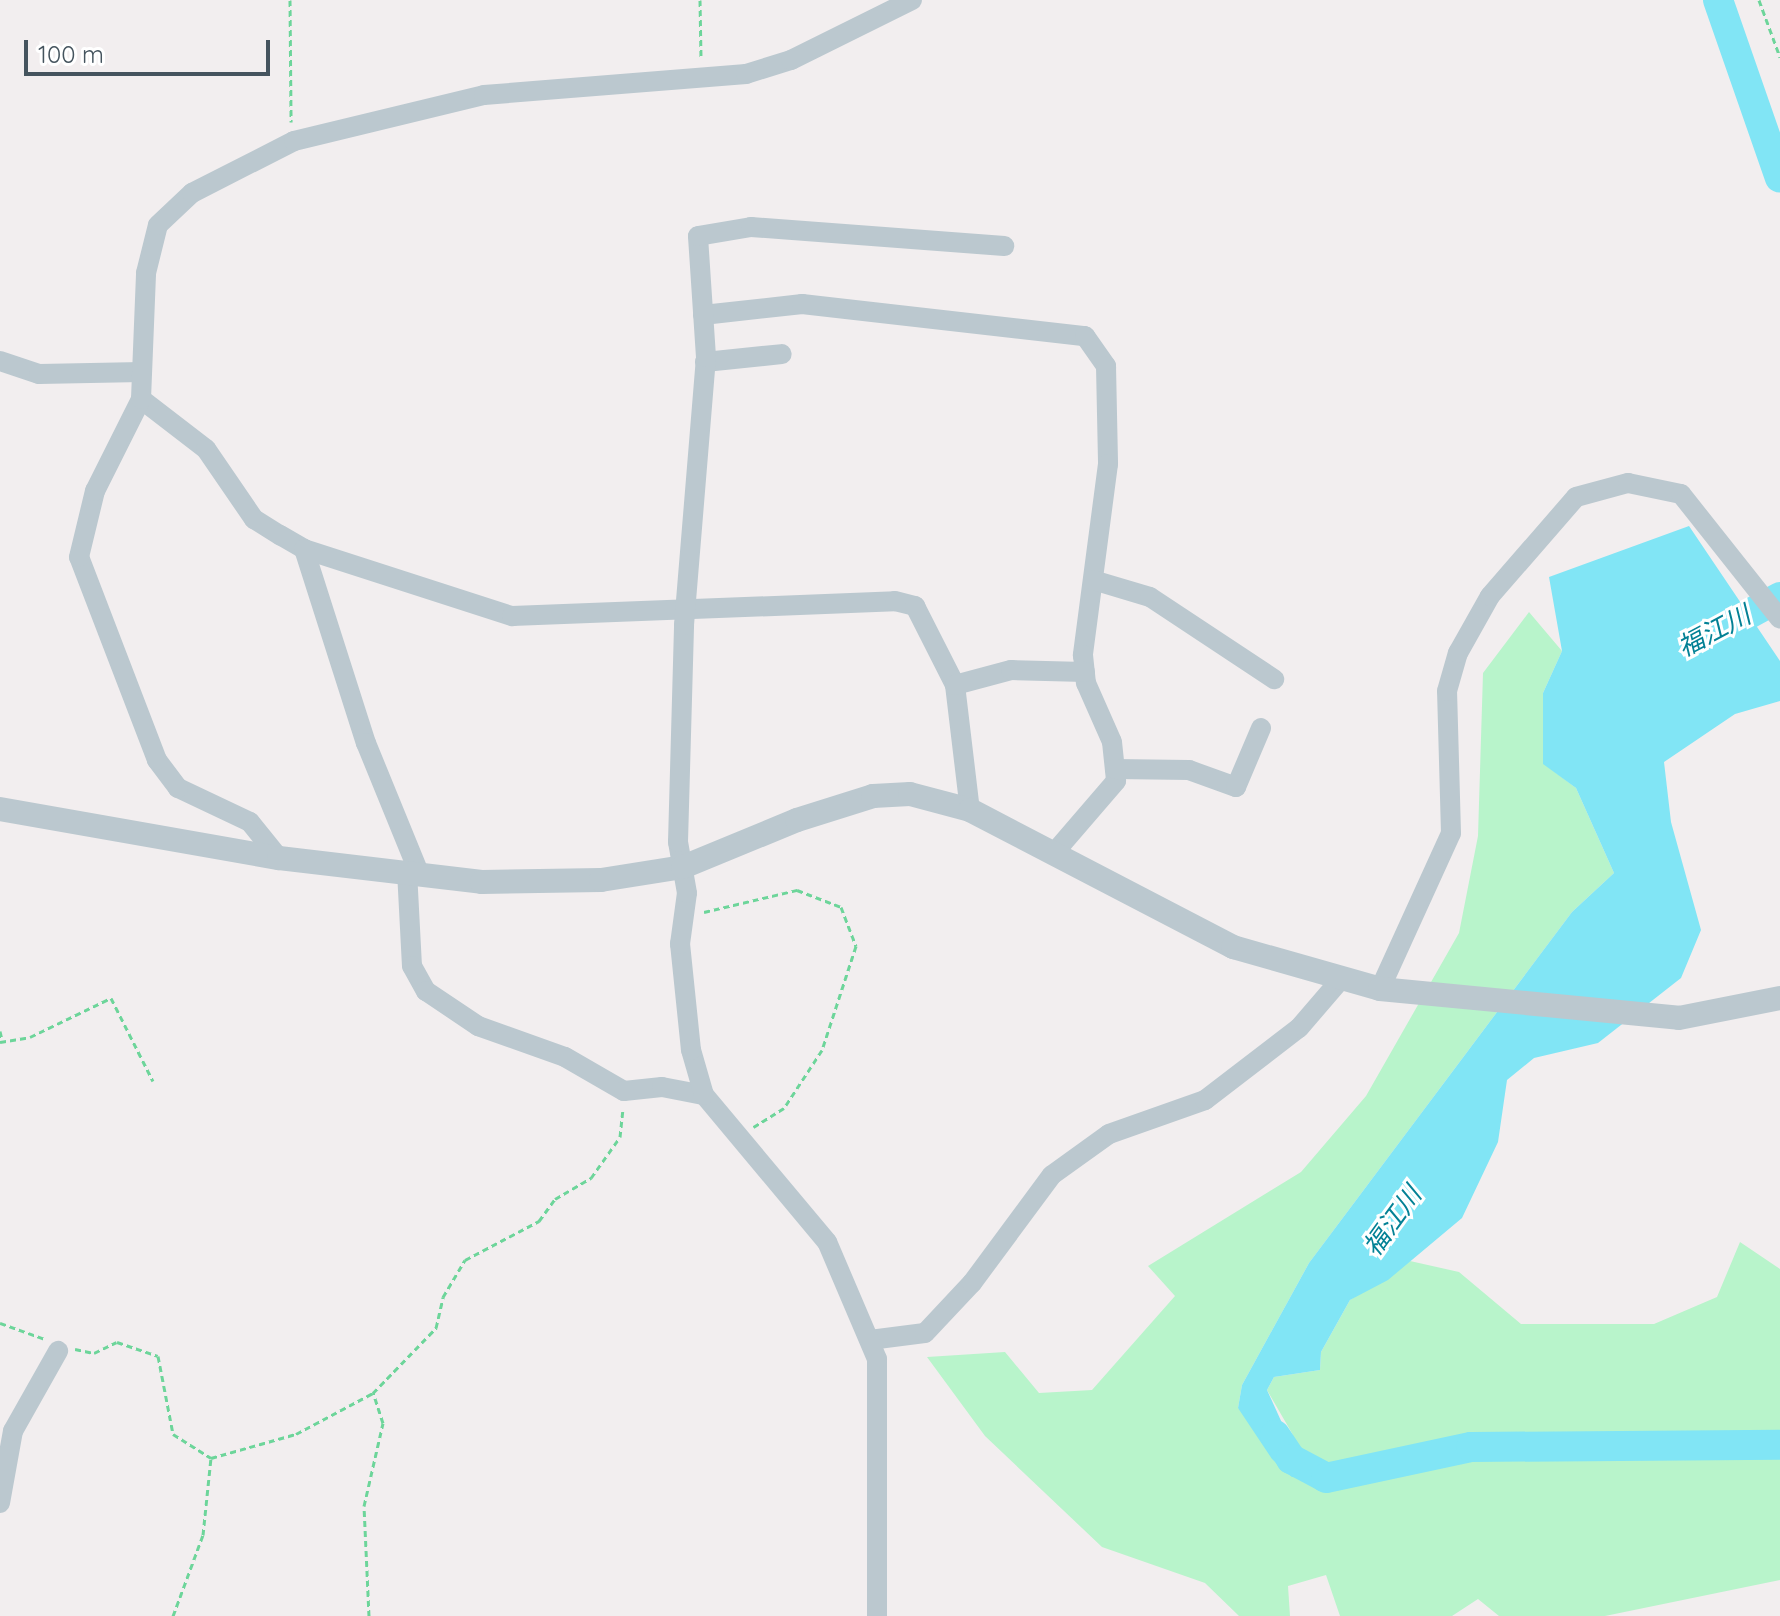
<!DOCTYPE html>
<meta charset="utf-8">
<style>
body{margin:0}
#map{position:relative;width:1780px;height:1616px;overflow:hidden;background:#f2eeef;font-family:Quicksand,"Noto Sans JP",sans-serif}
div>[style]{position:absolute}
.green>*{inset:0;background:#b8f4cb}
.water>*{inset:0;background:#81e5f5}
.river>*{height:30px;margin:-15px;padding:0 15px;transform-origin:15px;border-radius:15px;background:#81e5f5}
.path>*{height:3px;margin-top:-1.5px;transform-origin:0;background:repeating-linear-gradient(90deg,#6dd59a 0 6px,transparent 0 10px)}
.minor>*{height:20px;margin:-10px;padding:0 10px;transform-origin:10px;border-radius:10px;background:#bbc8cf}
.tertiary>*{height:24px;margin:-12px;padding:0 12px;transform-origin:12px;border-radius:12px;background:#bbc8cf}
span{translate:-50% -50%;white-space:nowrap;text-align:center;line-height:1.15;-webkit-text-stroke:6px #fff;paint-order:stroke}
.water-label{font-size:26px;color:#038195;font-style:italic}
.scale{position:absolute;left:24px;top:40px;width:246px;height:36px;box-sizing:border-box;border:4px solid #45545e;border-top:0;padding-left:10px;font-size:24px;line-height:28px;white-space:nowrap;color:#45545e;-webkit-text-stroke:6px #fff;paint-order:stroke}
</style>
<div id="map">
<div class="green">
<div style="clip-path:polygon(1529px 612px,1562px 651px,1543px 693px,1543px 763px,1576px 788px,1614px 873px,1572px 912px,1309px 1263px,1242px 1385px,1238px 1408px,1293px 1435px,1267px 1390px,1274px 1377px,1320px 1370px,1321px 1352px,1350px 1300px,1410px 1261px,1459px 1272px,1521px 1324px,1654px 1324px,1717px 1297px,1740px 1242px,1780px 1269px,1780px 1580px,1605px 1616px,1499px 1616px,1478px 1599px,1452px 1616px,1340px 1616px,1326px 1575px,1288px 1586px,1290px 1616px,1239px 1616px,1205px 1583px,1102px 1547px,985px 1436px,927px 1357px,1005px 1352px,1039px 1393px,1092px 1390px,1175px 1296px,1148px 1266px,1301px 1172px,1366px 1096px,1459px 933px,1478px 836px,1483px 673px)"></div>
</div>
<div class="water">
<div style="clip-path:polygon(1689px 526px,1780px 661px,1780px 701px,1735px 714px,1664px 762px,1671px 822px,1701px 930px,1681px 978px,1598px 1043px,1534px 1058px,1507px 1080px,1498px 1142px,1462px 1218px,1388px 1280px,1350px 1300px,1321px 1352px,1320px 1370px,1274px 1377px,1267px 1390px,1306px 1476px,1292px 1477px,1272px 1459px,1238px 1408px,1242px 1385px,1309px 1263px,1572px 912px,1614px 873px,1576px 788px,1543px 764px,1543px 693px,1562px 651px,1549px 577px)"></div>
</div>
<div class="river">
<div style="left:1718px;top:0;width:188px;rotate:70.8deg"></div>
<div style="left:1714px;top:633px;width:75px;rotate:-28.6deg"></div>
<div style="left:1275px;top:1435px;width:29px;rotate:56deg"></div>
<div style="left:1291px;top:1459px;width:40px;rotate:28deg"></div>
<div style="left:1326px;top:1478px;width:148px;rotate:-12.1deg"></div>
<div style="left:1471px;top:1447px;width:309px;rotate:-0.4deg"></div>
</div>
<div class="path">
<div style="left:290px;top:0;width:122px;rotate:89.5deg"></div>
<div style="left:700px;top:0;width:59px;rotate:89deg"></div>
<div style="left:1759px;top:0;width:61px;rotate:69.8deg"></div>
<div style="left:704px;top:912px;width:96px;rotate:-13.3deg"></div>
<div style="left:797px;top:890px;width:47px;rotate:21.1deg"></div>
<div style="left:841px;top:907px;width:42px;rotate:69deg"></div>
<div style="left:856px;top:946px;width:109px;rotate:108.1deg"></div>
<div style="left:822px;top:1050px;width:69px;rotate:123.2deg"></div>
<div style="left:784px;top:1108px;width:36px;rotate:148deg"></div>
<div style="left:0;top:1031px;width:9px;rotate:77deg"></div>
<div style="left:0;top:1042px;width:30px;rotate:-9deg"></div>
<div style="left:30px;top:1037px;width:90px;rotate:-25.7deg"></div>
<div style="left:111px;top:998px;width:93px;rotate:63.2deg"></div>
<div style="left:0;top:1323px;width:48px;rotate:19.6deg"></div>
<div style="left:75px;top:1349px;width:19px;rotate:12deg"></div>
<div style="left:94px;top:1353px;width:25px;rotate:-26deg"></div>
<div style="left:117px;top:1342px;width:43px;rotate:18.9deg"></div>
<div style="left:158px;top:1356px;width:79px;rotate:79.1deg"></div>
<div style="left:173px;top:1434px;width:45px;rotate:32.3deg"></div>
<div style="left:173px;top:1616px;width:86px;rotate:-69.7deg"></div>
<div style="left:203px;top:1535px;width:77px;rotate:-84.1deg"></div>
<div style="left:211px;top:1458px;width:88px;rotate:-15.8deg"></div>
<div style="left:296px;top:1434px;width:87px;rotate:-28deg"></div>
<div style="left:369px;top:1616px;width:110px;rotate:-92.6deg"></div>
<div style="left:364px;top:1506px;width:85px;rotate:-77.1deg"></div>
<div style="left:383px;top:1423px;width:32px;rotate:-108deg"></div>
<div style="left:373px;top:1393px;width:91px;rotate:-45.9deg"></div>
<div style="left:436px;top:1328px;width:32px;rotate:-77deg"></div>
<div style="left:443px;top:1297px;width:43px;rotate:-59.3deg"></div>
<div style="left:465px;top:1260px;width:84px;rotate:-27.8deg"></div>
<div style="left:539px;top:1221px;width:27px;rotate:-54deg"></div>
<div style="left:555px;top:1199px;width:42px;rotate:-30.3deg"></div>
<div style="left:591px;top:1178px;width:50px;rotate:-54.7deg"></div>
<div style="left:620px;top:1137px;width:29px;rotate:-84deg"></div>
</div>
<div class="minor">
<div style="left:703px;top:315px;width:100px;rotate:-6.3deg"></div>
<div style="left:802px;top:304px;width:285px;rotate:6.5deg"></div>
<div style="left:1085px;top:336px;width:37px;rotate:55deg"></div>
<div style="left:1106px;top:366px;width:98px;rotate:88.8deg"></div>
<div style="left:1108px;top:464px;width:193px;rotate:97.5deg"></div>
<div style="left:1083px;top:655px;width:28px;rotate:84deg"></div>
<div style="left:1086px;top:683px;width:64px;rotate:66.2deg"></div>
<div style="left:1112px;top:742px;width:39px;rotate:84deg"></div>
<div style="left:1116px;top:781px;width:95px;rotate:130.7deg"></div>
<div style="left:0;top:361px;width:41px;rotate:18.4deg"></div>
<div style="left:39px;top:374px;width:103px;rotate:-1.1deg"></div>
<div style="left:705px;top:362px;width:77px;rotate:-5.9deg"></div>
<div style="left:141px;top:399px;width:82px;rotate:37.6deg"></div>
<div style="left:206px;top:449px;width:85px;rotate:55.6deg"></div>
<div style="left:254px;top:519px;width:31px;rotate:32deg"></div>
<div style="left:280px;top:535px;width:28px;rotate:30deg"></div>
<div style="left:304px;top:549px;width:219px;rotate:17.9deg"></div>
<div style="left:512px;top:616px;width:383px;rotate:-2.2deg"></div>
<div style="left:895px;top:601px;width:21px;rotate:14deg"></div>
<div style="left:915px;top:606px;width:89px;rotate:63.1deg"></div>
<div style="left:955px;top:685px;width:126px;rotate:83.2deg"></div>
<div style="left:304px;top:549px;width:204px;rotate:72.3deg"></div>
<div style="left:366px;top:743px;width:140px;rotate:67.8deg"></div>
<div style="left:1093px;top:580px;width:59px;rotate:16.6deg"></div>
<div style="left:1150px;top:597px;width:149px;rotate:33.5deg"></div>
<div style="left:955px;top:685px;width:58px;rotate:-15deg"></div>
<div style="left:1011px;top:670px;width:74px;rotate:1.5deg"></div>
<div style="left:1115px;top:769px;width:74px;rotate:0.8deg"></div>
<div style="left:1189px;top:770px;width:50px;rotate:19.9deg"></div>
<div style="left:1236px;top:787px;width:64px;rotate:-67deg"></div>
<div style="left:279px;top:858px;width:46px;rotate:-128.9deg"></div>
<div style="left:250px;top:822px;width:80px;rotate:-154.7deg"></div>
<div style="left:178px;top:788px;width:35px;rotate:-127deg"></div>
<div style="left:157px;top:760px;width:217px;rotate:-111deg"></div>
<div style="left:79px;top:557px;width:68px;rotate:-76.4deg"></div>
<div style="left:95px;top:491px;width:103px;rotate:-63.4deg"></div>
<div style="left:141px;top:399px;width:126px;rotate:-87.7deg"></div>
<div style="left:146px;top:273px;width:49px;rotate:-76deg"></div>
<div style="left:158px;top:225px;width:47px;rotate:-43.3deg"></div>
<div style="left:192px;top:193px;width:114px;rotate:-27deg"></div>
<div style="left:294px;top:141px;width:195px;rotate:-13.6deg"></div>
<div style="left:484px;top:95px;width:263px;rotate:-4.6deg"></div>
<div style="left:746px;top:74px;width:47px;rotate:-17.3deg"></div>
<div style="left:791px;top:60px;width:135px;rotate:-26.4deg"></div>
<div style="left:407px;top:871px;width:95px;rotate:87deg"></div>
<div style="left:412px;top:966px;width:29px;rotate:61deg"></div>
<div style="left:426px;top:991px;width:63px;rotate:33.9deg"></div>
<div style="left:478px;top:1026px;width:92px;rotate:19.6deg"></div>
<div style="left:565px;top:1057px;width:68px;rotate:30deg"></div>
<div style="left:624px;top:1091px;width:38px;rotate:-6deg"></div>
<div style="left:662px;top:1087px;width:43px;rotate:10.8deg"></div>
<div style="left:1380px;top:989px;width:171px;rotate:-65.5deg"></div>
<div style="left:1451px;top:833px;width:142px;rotate:-91.6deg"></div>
<div style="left:1447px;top:691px;width:40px;rotate:-74deg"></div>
<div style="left:1458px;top:653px;width:65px;rotate:-60.7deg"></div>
<div style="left:1490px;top:596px;width:131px;rotate:-49deg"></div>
<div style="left:1576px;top:497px;width:54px;rotate:-15.1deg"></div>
<div style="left:1628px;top:483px;width:54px;rotate:11.7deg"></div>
<div style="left:1681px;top:494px;width:159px;rotate:51.6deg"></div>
<div style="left:870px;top:1340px;width:55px;rotate:-7.3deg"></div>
<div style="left:925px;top:1333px;width:69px;rotate:-46.8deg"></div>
<div style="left:972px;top:1283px;width:134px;rotate:-53.5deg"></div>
<div style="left:1052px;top:1175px;width:70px;rotate:-35.7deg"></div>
<div style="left:1109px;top:1134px;width:102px;rotate:-19.5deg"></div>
<div style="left:1205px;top:1100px;width:118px;rotate:-37.5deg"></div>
<div style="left:1299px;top:1028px;width:65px;rotate:-49.4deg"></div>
<div style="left:0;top:1503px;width:73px;rotate:-79.8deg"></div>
<div style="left:13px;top:1431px;width:92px;rotate:-60.6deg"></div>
<div style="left:877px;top:1616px;width:257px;rotate:-90deg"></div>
<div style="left:877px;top:1359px;width:127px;rotate:-113.1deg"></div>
<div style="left:827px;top:1242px;width:192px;rotate:-129.9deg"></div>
<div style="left:704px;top:1095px;width:47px;rotate:-106.1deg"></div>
<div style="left:691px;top:1050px;width:107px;rotate:-95.9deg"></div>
<div style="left:680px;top:944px;width:51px;rotate:-82.2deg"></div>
<div style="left:687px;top:893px;width:52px;rotate:-100deg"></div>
<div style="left:678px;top:842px;width:217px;rotate:-88.4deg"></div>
<div style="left:684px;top:625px;width:269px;rotate:-85.3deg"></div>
<div style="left:706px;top:357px;width:121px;rotate:-93.8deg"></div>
<div style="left:698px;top:236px;width:54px;rotate:-9.6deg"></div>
<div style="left:751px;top:227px;width:254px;rotate:4.3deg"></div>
</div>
<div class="tertiary">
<div style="left:0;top:809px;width:283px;rotate:10deg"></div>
<div style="left:279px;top:858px;width:204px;rotate:6.7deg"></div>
<div style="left:482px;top:882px;width:119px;rotate:-1deg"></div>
<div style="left:601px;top:880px;width:83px;rotate:-9deg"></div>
<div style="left:683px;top:867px;width:123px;rotate:-22.4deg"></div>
<div style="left:797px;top:820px;width:80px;rotate:-17.5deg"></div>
<div style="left:873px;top:796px;width:37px;rotate:-3deg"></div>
<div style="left:910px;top:794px;width:62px;rotate:14.9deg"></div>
<div style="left:970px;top:810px;width:297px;rotate:27.5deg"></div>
<div style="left:1233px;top:947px;width:153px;rotate:15.9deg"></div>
<div style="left:1380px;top:989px;width:300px;rotate:5.5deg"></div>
<div style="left:1679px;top:1018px;width:103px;rotate:-11.2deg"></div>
</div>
<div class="water-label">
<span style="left:1714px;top:631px;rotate:-28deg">福江川</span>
<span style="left:1392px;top:1221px;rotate:-54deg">福江川</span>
</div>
<div class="scale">100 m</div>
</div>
